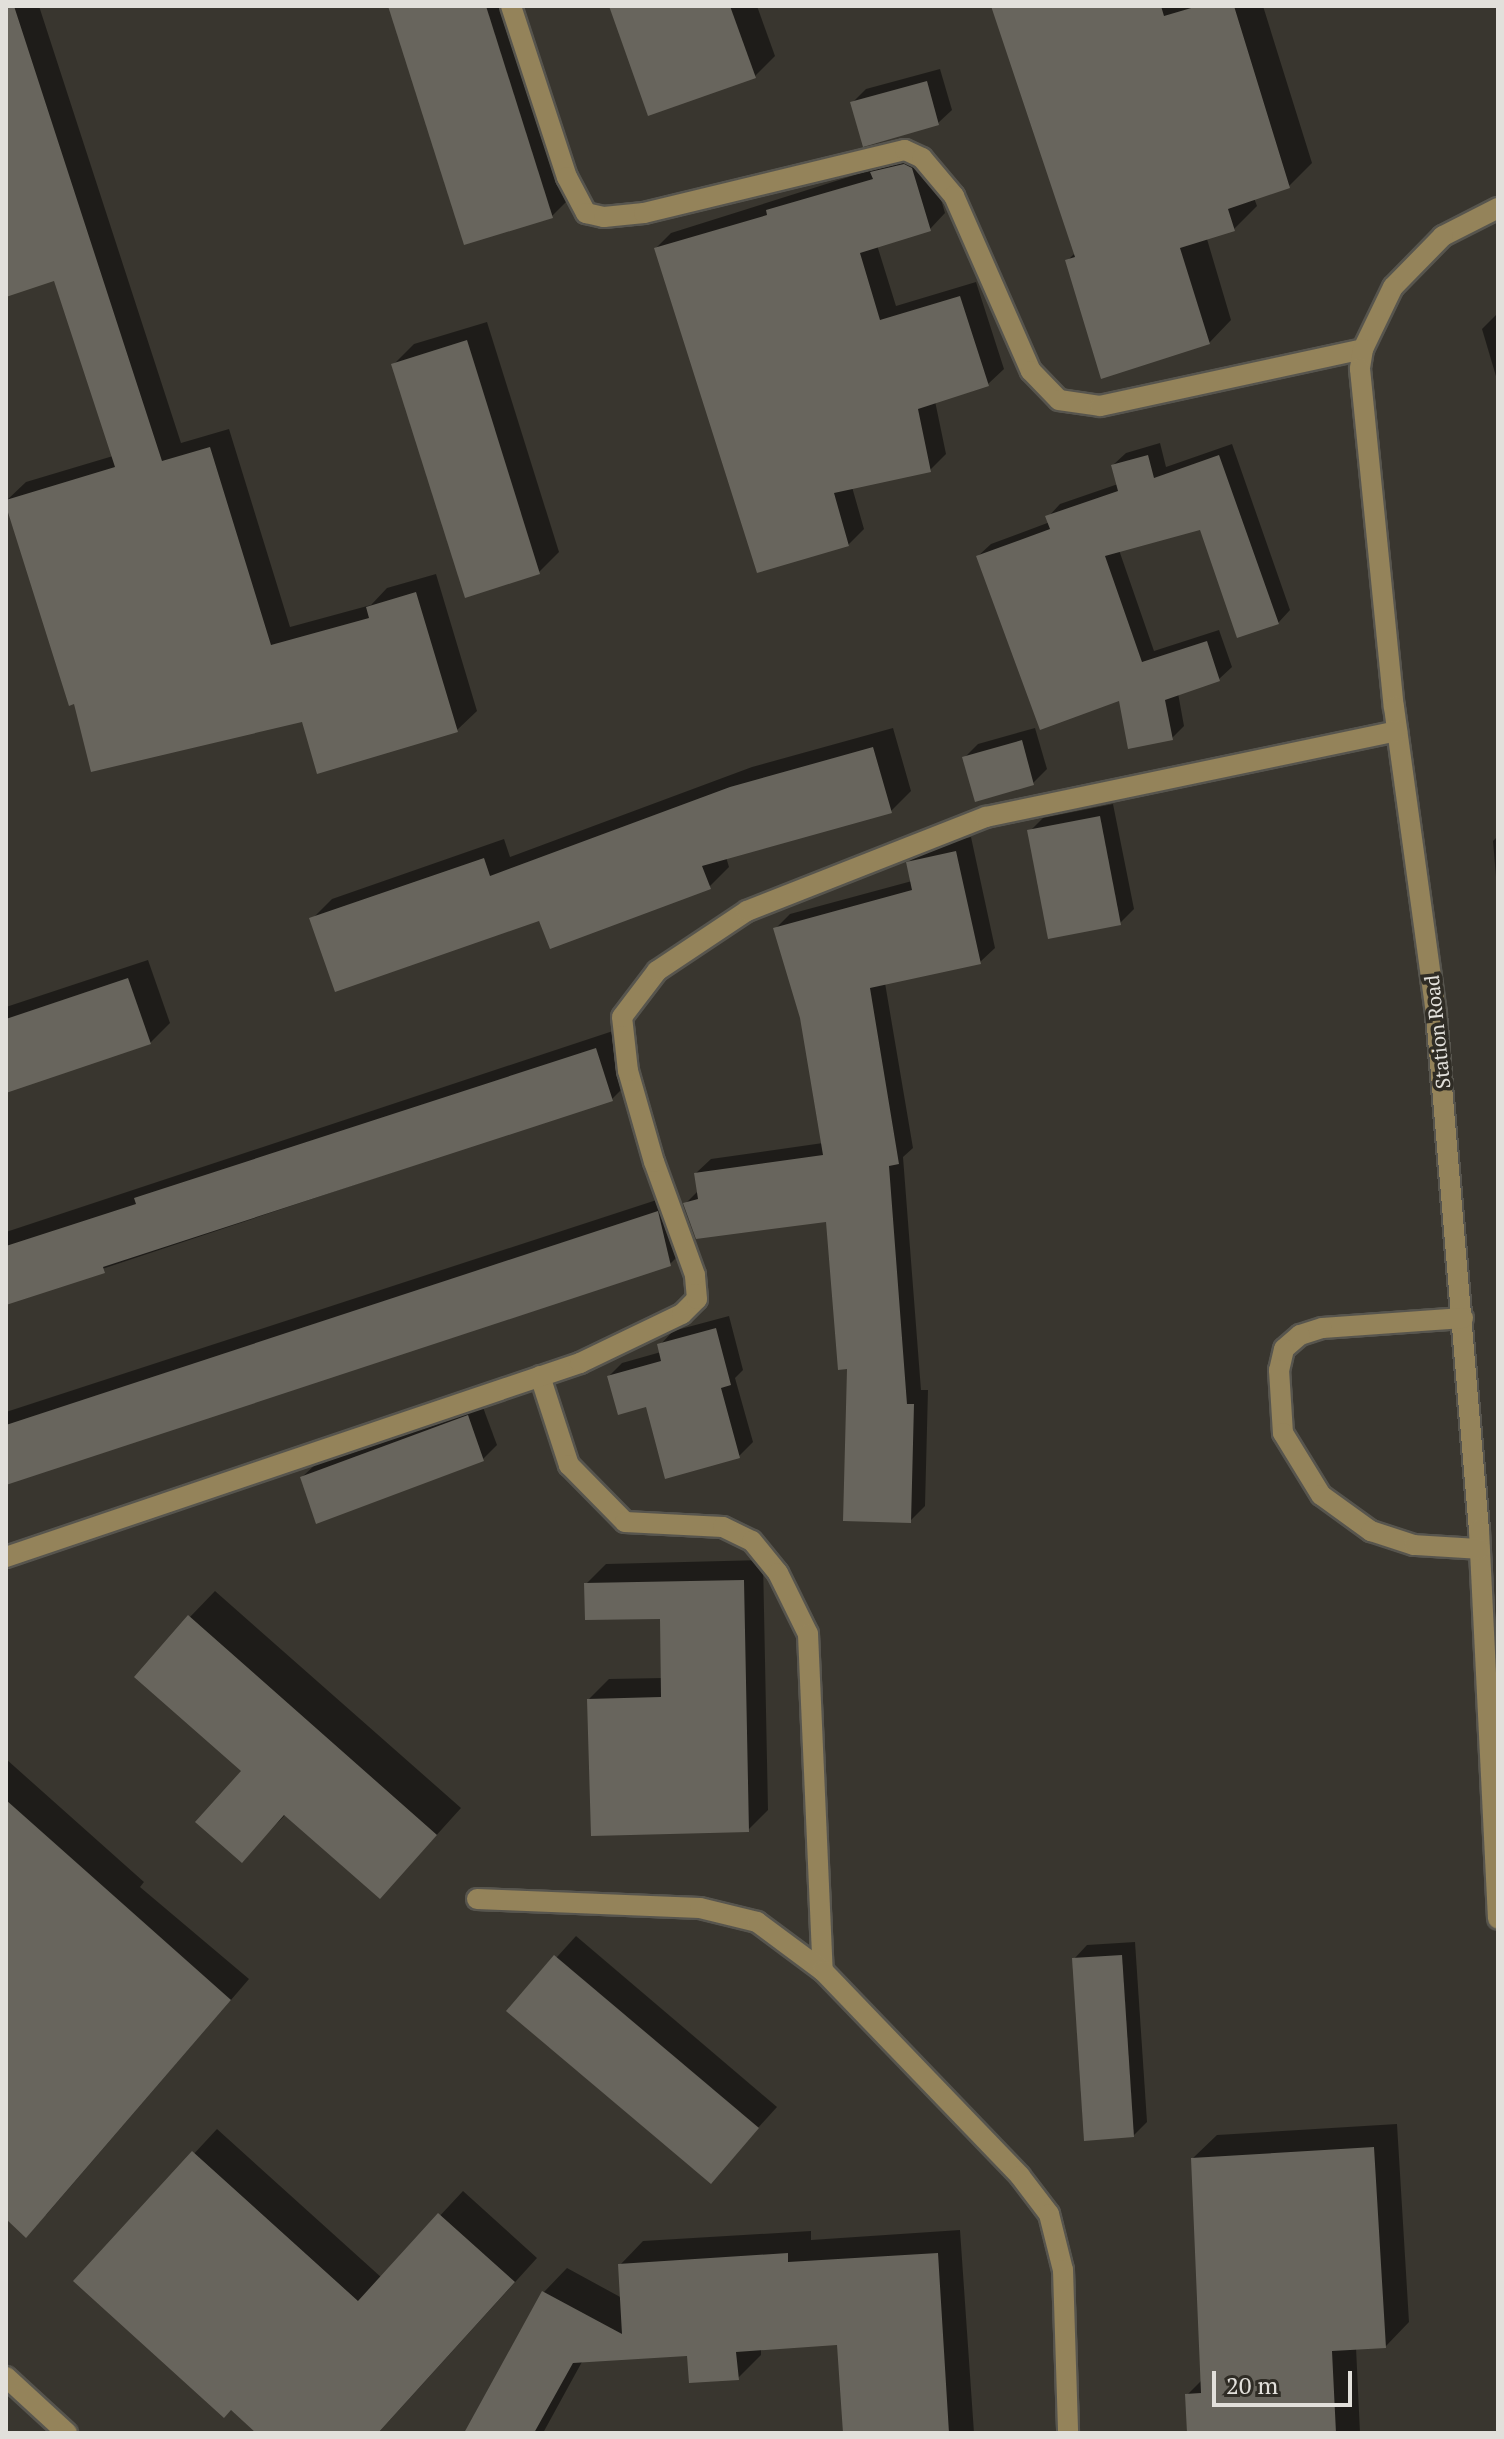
<!DOCTYPE html>
<style>
body{margin:0}
#map{position:relative;width:1504px;height:2439px;overflow:hidden;background:#39362f;font-family:"PT Serif",serif}
div>[style]{position:absolute}
.shadow>*{inset:0;background:#0007}
.building>*{inset:0;background:#68655d}
.roads{filter:drop-shadow(2px 0 #57554e) drop-shadow(-2px 0 #57554e) drop-shadow(0 2px #57554e) drop-shadow(0 -2px #57554e)}
.minor>*{height:20px;margin:-10px;padding:0 10px;transform-origin:10px;border-radius:10px;background:#94835a}
span{translate:-50% -50%;white-space:nowrap;text-align:center;line-height:1.15;-webkit-text-stroke:7px #2f2c25;paint-order:stroke}
.street-label{font-size:20px;color:#e2e0db}
.frame{position:absolute;inset:0;border:8px solid #e2e0db;pointer-events:none}
.scale{position:absolute;left:1212px;top:2371px;width:140px;height:36px;box-sizing:border-box;border:4px solid #e2e0db;border-top:0;padding-left:10px;font-size:24px;line-height:28px;white-space:nowrap;color:#e2e0db;-webkit-text-stroke:6px #2f2c25;paint-order:stroke}
</style>
<div id="map">
<div class="shadow">
<div style="clip-path:polygon(6px 6px,39px 6px,181px 443px,229px 429px,290px 627px,371px 605px,387px 588px,436px 574px,477px 711px,457px 730px,303px 719px,6px 501px,26px 482px,113px 456px,56px 279px,6px 295px)"></div>
<div style="clip-path:polygon(390px 6px,511px 6px,572px 196px,552px 216px)"></div>
<div style="clip-path:polygon(611px 6px,757px 6px,775px 56px,755px 76px)"></div>
<div style="clip-path:polygon(993px 6px,1263px 6px,1312px 163px,1289px 186px,1254px 198px,1257px 206px,1234px 229px,1207px 239px,1231px 320px,1209px 343px,1067px 261px,1075px 253px)"></div>
<div style="clip-path:polygon(940px 69px,952px 110px,938px 123px,852px 103px,866px 89px)"></div>
<div style="clip-path:polygon(927px 152px,945px 213px,930px 229px,877px 245px,896px 306px,976px 282px,1004px 369px,988px 384px,935px 401px,946px 454px,930px 470px,852px 487px,864px 529px,848px 545px,656px 248px,671px 233px,877px 168px,888px 157px)"></div>
<div style="clip-path:polygon(1498px 313px,1498px 383px,1482px 329px)"></div>
<div style="clip-path:polygon(487px 322px,559px 552px,539px 572px,394px 364px,414px 344px)"></div>
<div style="clip-path:polygon(1160px 443px,1166px 467px,1232px 444px,1290px 610px,1278px 623px,1201px 527px,1119px 550px,1154px 651px,1219px 630px,1232px 667px,1219px 679px,1178px 693px,1184px 726px,1172px 738px,1120px 699px,978px 556px,991px 544px,1050px 522px,1048px 517px,1060px 504px,1118px 484px,1113px 465px,1126px 453px)"></div>
<div style="clip-path:polygon(893px 728px,911px 791px,891px 811px,726px 857px,729px 867px,709px 887px,541px 919px,312px 919px,332px 899px,504px 839px,510px 857px,752px 767px)"></div>
<div style="clip-path:polygon(1035px 728px,1047px 769px,1033px 783px,964px 758px,978px 744px)"></div>
<div style="clip-path:polygon(1113px 804px,1134px 909px,1120px 923px,1030px 831px,1043px 818px)"></div>
<div style="clip-path:polygon(1498px 836px,1498px 900px,1493px 841px)"></div>
<div style="clip-path:polygon(971px 837px,995px 948px,980px 962px,885px 983px,913px 1148px,903px 1157px,921px 1390px,928px 1390px,925px 1506px,910px 1521px,849px 1367px,828px 1220px,685px 1204px,698px 1191px,696px 1173px,711px 1159px,823px 1143px,802px 1018px,775px 929px,790px 914px,912px 881px,908px 863px,923px 848px)"></div>
<div style="clip-path:polygon(148px 960px,170px 1023px,150px 1043px,6px 1091px,6px 1007px)"></div>
<div style="clip-path:polygon(616px 1030px,632px 1079px,612px 1099px,6px 1301px,6px 1232px)"></div>
<div style="clip-path:polygon(678px 1193px,690px 1244px,670px 1264px,6px 1482px,6px 1412px)"></div>
<div style="clip-path:polygon(729px 1316px,743px 1370px,735px 1378px,753px 1442px,739px 1456px,647px 1405px,609px 1376px,622px 1363px,661px 1352px,660px 1345px,673px 1331px)"></div>
<div style="clip-path:polygon(481px 1402px,497px 1445px,483px 1459px,302px 1477px,316px 1464px)"></div>
<div style="clip-path:polygon(763px 1560px,768px 1810px,748px 1830px,589px 1699px,609px 1679px,663px 1678px,662px 1617px,586px 1584px,606px 1564px)"></div>
<div style="clip-path:polygon(215px 1591px,461px 1808px,405px 1870px,286px 1814px,242px 1860px,244px 1771px,190px 1617px)"></div>
<div style="clip-path:polygon(6px 1759px,144px 1882px,140px 1887px,249px 1979px,46px 2215px,6px 2217px)"></div>
<div style="clip-path:polygon(576px 1936px,777px 2107px,710px 2181px,509px 2010px)"></div>
<div style="clip-path:polygon(1135px 1942px,1147px 2122px,1133px 2136px,1074px 1959px,1087px 1945px)"></div>
<div style="clip-path:polygon(1397px 2124px,1409px 2322px,1386px 2346px,1356px 2347px,1360px 2433px,1189px 2433px,1187px 2395px,1203px 2379px,1193px 2158px,1217px 2135px)"></div>
<div style="clip-path:polygon(217px 2129px,382px 2278px,463px 2191px,537px 2258px,378px 2433px,259px 2433px,76px 2281px)"></div>
<div style="clip-path:polygon(960px 2230px,974px 2433px,845px 2433px,839px 2343px,761px 2348px,761px 2355px,738px 2378px,689px 2354px,583px 2360px,543px 2433px,466px 2433px,544px 2292px,567px 2268px,622px 2298px,620px 2265px,643px 2241px,811px 2231px,811px 2240px)"></div>
</div>
<div class="building">
<div style="clip-path:polygon(14px 6px,162px 461px,210px 447px,271px 645px,369px 618px,366px 607px,416px 592px,458px 732px,317px 774px,302px 722px,91px 772px,74px 704px,69px 706px,6px 506px,6px 500px,115px 467px,54px 281px,6px 297px,6px 8px)"></div>
<div style="clip-path:polygon(388px 6px,486px 6px,553px 218px,464px 245px)"></div>
<div style="clip-path:polygon(609px 6px,730px 6px,756px 78px,648px 116px)"></div>
<div style="clip-path:polygon(991px 6px,1161px 6px,1164px 16px,1198px 6px,1234px 6px,1290px 188px,1228px 209px,1235px 231px,1180px 248px,1210px 344px,1101px 379px,1065px 260px,1075px 257px)"></div>
<div style="clip-path:polygon(927px 81px,939px 125px,863px 147px,850px 102px)"></div>
<div style="clip-path:polygon(904px 164px,912px 168px,931px 231px,860px 253px,880px 320px,960px 296px,989px 386px,918px 409px,931px 472px,834px 493px,849px 546px,757px 573px,654px 248px,767px 215px,766px 210px,873px 179px,870px 172px)"></div>
<div style="clip-path:polygon(467px 340px,540px 574px,465px 598px,391px 364px)"></div>
<div style="clip-path:polygon(1148px 455px,1154px 478px,1219px 455px,1279px 624px,1237px 638px,1200px 530px,1105px 556px,1142px 662px,1207px 641px,1220px 681px,1165px 700px,1173px 740px,1128px 749px,1119px 701px,1040px 730px,976px 556px,1050px 529px,1045px 516px,1118px 491px,1111px 465px)"></div>
<div style="clip-path:polygon(1022px 740px,1034px 785px,975px 802px,962px 757px)"></div>
<div style="clip-path:polygon(873px 747px,892px 813px,702px 866px,711px 889px,550px 949px,539px 921px,335px 992px,309px 918px,484px 858px,490px 876px,730px 787px)"></div>
<div style="clip-path:polygon(1100px 816px,1121px 925px,1048px 939px,1027px 830px)"></div>
<div style="clip-path:polygon(956px 851px,981px 964px,870px 988px,899px 1164px,889px 1166px,907px 1404px,914px 1404px,911px 1523px,843px 1521px,847px 1369px,838px 1370px,826px 1222px,696px 1239px,683px 1203px,698px 1199px,694px 1173px,823px 1155px,800px 1018px,773px 928px,912px 890px,906px 862px)"></div>
<div style="clip-path:polygon(128px 978px,151px 1044px,6px 1093px,6px 1019px)"></div>
<div style="clip-path:polygon(596px 1048px,613px 1101px,103px 1267px,105px 1273px,6px 1305px,6px 1246px,136px 1204px,134px 1198px)"></div>
<div style="clip-path:polygon(658px 1211px,671px 1266px,6px 1485px,6px 1425px)"></div>
<div style="clip-path:polygon(716px 1328px,731px 1385px,721px 1388px,740px 1458px,665px 1479px,646px 1407px,618px 1415px,607px 1376px,661px 1361px,657px 1344px)"></div>
<div style="clip-path:polygon(468px 1415px,484px 1461px,316px 1524px,300px 1477px)"></div>
<div style="clip-path:polygon(744px 1580px,749px 1832px,591px 1836px,587px 1699px,661px 1697px,660px 1619px,585px 1620px,584px 1583px)"></div>
<div style="clip-path:polygon(188px 1615px,437px 1835px,380px 1899px,284px 1815px,242px 1863px,195px 1822px,241px 1771px,134px 1677px)"></div>
<div style="clip-path:polygon(6px 1800px,231px 2000px,26px 2238px,6px 2219px)"></div>
<div style="clip-path:polygon(554px 1955px,759px 2128px,711px 2184px,506px 2011px)"></div>
<div style="clip-path:polygon(1122px 1955px,1134px 2137px,1084px 2141px,1072px 1958px)"></div>
<div style="clip-path:polygon(1374px 2147px,1386px 2348px,1332px 2351px,1336px 2433px,1187px 2433px,1185px 2394px,1201px 2393px,1191px 2158px)"></div>
<div style="clip-path:polygon(192px 2151px,358px 2301px,438px 2213px,515px 2282px,378px 2433px,256px 2433px,231px 2410px,224px 2418px,73px 2281px)"></div>
<div style="clip-path:polygon(788px 2253px,788px 2262px,938px 2253px,949px 2433px,843px 2433px,837px 2345px,736px 2352px,739px 2380px,689px 2383px,687px 2356px,573px 2363px,534px 2433px,464px 2433px,542px 2291px,622px 2334px,618px 2264px)"></div>
</div>
<div class="roads">
<div class="minor">
<div style="left:511px;top:6px;width:180px;rotate:71.9deg"></div>
<div style="left:567px;top:177px;width:41px;rotate:62.2deg"></div>
<div style="left:586px;top:213px;width:18px;rotate:13deg"></div>
<div style="left:604px;top:217px;width:40px;rotate:-5.7deg"></div>
<div style="left:644px;top:213px;width:268px;rotate:-13.6deg"></div>
<div style="left:905px;top:150px;width:19px;rotate:25deg"></div>
<div style="left:922px;top:158px;width:50px;rotate:49.9deg"></div>
<div style="left:954px;top:196px;width:191px;rotate:66.3deg"></div>
<div style="left:1031px;top:371px;width:40px;rotate:46deg"></div>
<div style="left:1059px;top:400px;width:41px;rotate:8.3deg"></div>
<div style="left:1100px;top:406px;width:269px;rotate:-12.2deg"></div>
<div style="left:1498px;top:208px;width:62px;rotate:153deg"></div>
<div style="left:1443px;top:236px;width:71px;rotate:134.4deg"></div>
<div style="left:1393px;top:287px;width:69px;rotate:115.8deg"></div>
<div style="left:1363px;top:349px;width:20px;rotate:99deg"></div>
<div style="left:1360px;top:369px;width:340px;rotate:84.3deg"></div>
<div style="left:1394px;top:707px;width:310px;rotate:82.2deg"></div>
<div style="left:1436px;top:1014px;width:518px;rotate:85.24deg"></div>
<div style="left:1479px;top:1530px;width:389px;rotate:87.2deg"></div>
<div style="left:1463px;top:1318px;width:141px;rotate:175.9deg"></div>
<div style="left:1322px;top:1328px;width:23px;rotate:162deg"></div>
<div style="left:1300px;top:1335px;width:21px;rotate:139deg"></div>
<div style="left:1284px;top:1349px;width:22px;rotate:103deg"></div>
<div style="left:1279px;top:1370px;width:63px;rotate:86.4deg"></div>
<div style="left:1283px;top:1433px;width:73px;rotate:58.5deg"></div>
<div style="left:1321px;top:1495px;width:62px;rotate:35.8deg"></div>
<div style="left:1371px;top:1531px;width:45px;rotate:18deg"></div>
<div style="left:1414px;top:1545px;width:66px;rotate:3.5deg"></div>
<div style="left:540px;top:1376px;width:94px;rotate:72deg"></div>
<div style="left:569px;top:1465px;width:80px;rotate:45.5deg"></div>
<div style="left:625px;top:1522px;width:98px;rotate:2.9deg"></div>
<div style="left:723px;top:1527px;width:32px;rotate:26deg"></div>
<div style="left:752px;top:1541px;width:41px;rotate:50.9deg"></div>
<div style="left:778px;top:1573px;width:68px;rotate:63.8deg"></div>
<div style="left:808px;top:1634px;width:337px;rotate:87.5deg"></div>
<div style="left:6px;top:1557px;width:606px;rotate:-18.67deg"></div>
<div style="left:580px;top:1363px;width:113px;rotate:-25.7deg"></div>
<div style="left:682px;top:1314px;width:21px;rotate:-45deg"></div>
<div style="left:697px;top:1299px;width:24px;rotate:-95deg"></div>
<div style="left:695px;top:1275px;width:120px;rotate:-109.9deg"></div>
<div style="left:654px;top:1162px;width:95px;rotate:-105.9deg"></div>
<div style="left:628px;top:1071px;width:54px;rotate:-96.3deg"></div>
<div style="left:622px;top:1017px;width:58px;rotate:-52.7deg"></div>
<div style="left:657px;top:971px;width:108px;rotate:-33.7deg"></div>
<div style="left:747px;top:911px;width:257px;rotate:-21.5deg"></div>
<div style="left:986px;top:817px;width:420px;rotate:-11.8deg"></div>
<div style="left:477px;top:1899px;width:223px;rotate:2.3deg"></div>
<div style="left:700px;top:1908px;width:59px;rotate:13.8deg"></div>
<div style="left:757px;top:1922px;width:82px;rotate:36.6deg"></div>
<div style="left:823px;top:1971px;width:284px;rotate:46.1deg"></div>
<div style="left:1020px;top:2176px;width:48px;rotate:52.7deg"></div>
<div style="left:1049px;top:2214px;width:58px;rotate:76deg"></div>
<div style="left:1063px;top:2270px;width:163px;rotate:88.2deg"></div>
<div style="left:6px;top:2377px;width:83px;rotate:42.6deg"></div>
</div>
</div>
<div class="street-label">
<span style="left:1437px;top:1032px;rotate:-96deg">Station Road</span>
</div>
<div class="frame"></div>
<div class="scale">20 m</div>
</div>
